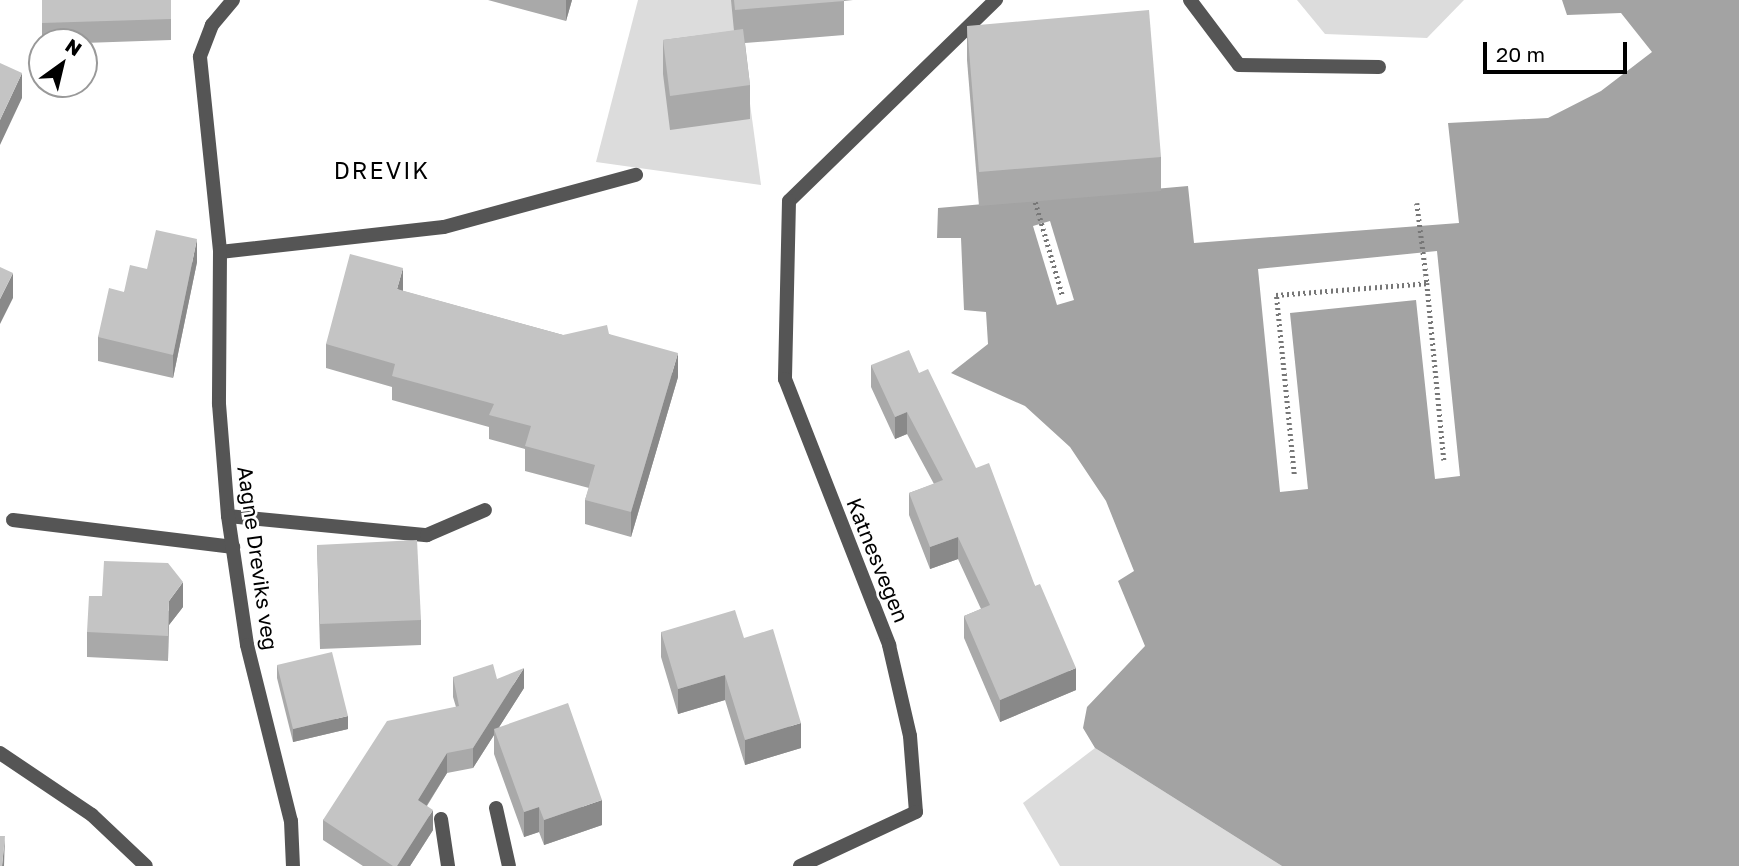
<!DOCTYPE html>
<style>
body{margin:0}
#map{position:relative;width:1739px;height:866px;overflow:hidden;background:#fff;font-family:"Golos Text",sans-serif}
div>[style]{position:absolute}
.green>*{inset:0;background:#dcdcdc}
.water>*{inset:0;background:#a3a3a3}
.pier>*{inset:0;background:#fff}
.path>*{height:4.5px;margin-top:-2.25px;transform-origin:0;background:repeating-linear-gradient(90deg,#777 0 2px,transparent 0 5.5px)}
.service>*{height:14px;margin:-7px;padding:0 7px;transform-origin:7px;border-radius:7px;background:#555}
.minor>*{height:14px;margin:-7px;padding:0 7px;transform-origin:7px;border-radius:7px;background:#555}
.wall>*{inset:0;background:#a9a9a9}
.shaded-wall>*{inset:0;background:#898989}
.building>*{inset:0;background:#c4c4c4}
span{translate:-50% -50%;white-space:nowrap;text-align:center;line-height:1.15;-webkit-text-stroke:5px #fff;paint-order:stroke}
.street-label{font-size:21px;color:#000}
.neighbourhood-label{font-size:23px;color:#000;letter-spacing:2px}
.north{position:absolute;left:28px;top:28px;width:70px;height:70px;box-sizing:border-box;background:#fff;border:2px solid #999;border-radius:50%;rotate:34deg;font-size:19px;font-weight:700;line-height:28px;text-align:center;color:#000}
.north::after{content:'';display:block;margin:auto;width:24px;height:32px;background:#000;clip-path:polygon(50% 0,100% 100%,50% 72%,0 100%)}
.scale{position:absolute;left:1483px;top:42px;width:144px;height:32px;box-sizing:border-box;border:4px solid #000;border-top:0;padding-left:9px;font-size:21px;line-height:24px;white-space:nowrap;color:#000;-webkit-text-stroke:5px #fff;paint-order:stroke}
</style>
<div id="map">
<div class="green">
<div style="clip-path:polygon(638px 0,736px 0,761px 185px,596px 162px)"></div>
<div style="clip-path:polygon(1297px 0,1464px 0,1427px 38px,1325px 34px)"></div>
<div style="clip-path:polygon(1095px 748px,1282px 866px,1060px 866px,1023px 803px)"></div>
</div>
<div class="water">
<div style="clip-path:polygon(1562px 0,1739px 0,1739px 866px,1282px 866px,1095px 748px,1083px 728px,1087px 707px,1145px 646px,1118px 581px,1134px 571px,1106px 501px,1070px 447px,1025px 406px,951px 373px,988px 344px,986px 312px,964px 310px,961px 238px,937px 238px,938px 208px,1188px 186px,1194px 243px,1459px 223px,1448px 123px,1548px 118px,1601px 91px,1652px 52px,1621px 13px,1567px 15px)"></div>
</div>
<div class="pier">
<div style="clip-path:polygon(1050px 221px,1074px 300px,1057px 305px,1033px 226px)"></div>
<div style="clip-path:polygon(1437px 251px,1460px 476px,1435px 479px,1416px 300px,1290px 313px,1308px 489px,1280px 492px,1258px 269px)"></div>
</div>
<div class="path">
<div style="left:1034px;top:197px;width:104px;rotate:73.8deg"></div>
<div style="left:1417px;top:203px;width:80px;rotate:82.8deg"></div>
<div style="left:1294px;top:474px;width:180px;rotate:-95.7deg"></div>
<div style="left:1276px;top:295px;width:151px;rotate:-4.5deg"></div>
<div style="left:1427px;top:283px;width:178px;rotate:84.5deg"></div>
</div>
<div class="service">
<div style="left:233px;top:0;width:33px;rotate:130deg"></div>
<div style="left:212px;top:25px;width:34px;rotate:111deg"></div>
<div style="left:200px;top:57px;width:196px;rotate:84.1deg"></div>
<div style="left:220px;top:252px;width:225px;rotate:-6.4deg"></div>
<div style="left:444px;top:227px;width:199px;rotate:-15.2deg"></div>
<div style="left:1190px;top:0;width:81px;rotate:53deg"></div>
<div style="left:1239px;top:65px;width:140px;rotate:0.8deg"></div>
<div style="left:789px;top:201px;width:289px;rotate:-44.2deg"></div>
<div style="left:228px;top:516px;width:200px;rotate:5.5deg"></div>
<div style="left:427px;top:535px;width:63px;rotate:-23.3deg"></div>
<div style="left:13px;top:520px;width:222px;rotate:7deg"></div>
<div style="left:496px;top:808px;width:59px;rotate:77.4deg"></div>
<div style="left:441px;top:819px;width:48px;rotate:81.5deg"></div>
</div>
<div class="minor">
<div style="left:789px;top:201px;width:178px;rotate:91.3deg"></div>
<div style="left:785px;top:379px;width:286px;rotate:68.6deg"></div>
<div style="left:889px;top:645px;width:93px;rotate:77deg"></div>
<div style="left:910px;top:736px;width:76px;rotate:85.5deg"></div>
<div style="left:916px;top:812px;width:128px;rotate:155deg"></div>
<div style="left:220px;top:252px;width:152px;rotate:90.4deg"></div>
<div style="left:219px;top:404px;width:112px;rotate:85.4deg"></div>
<div style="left:228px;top:516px;width:130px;rotate:81.6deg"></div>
<div style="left:247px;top:645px;width:181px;rotate:76deg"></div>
<div style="left:291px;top:821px;width:45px;rotate:87.5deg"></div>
<div style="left:0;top:753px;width:111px;rotate:34deg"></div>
<div style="left:92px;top:815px;width:74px;rotate:43.4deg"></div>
</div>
<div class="wall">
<div style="clip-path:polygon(42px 0,171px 0,171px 40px,84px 43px,84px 42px,42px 42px,42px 45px)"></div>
<div style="clip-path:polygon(488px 0,572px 0,566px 21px)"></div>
<div style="clip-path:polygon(731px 0,853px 0,844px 1px,844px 35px,745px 43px,750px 85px,750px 119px,670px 130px,663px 74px,663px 40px,734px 31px)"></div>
<div style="clip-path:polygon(967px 26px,1161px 157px,1161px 191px,979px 206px,967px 60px)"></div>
<div style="clip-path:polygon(197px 262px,173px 378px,98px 361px,98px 337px,124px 292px,147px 269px)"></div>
<div style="clip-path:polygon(403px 291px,563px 335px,609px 334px,678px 377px,631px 537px,585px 524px,585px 500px,589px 488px,525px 471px,525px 449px,489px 439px,489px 427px,392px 400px,392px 387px,326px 368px,326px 344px)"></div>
<div style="clip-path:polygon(871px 365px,919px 373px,1035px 586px,1076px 690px,1000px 722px,964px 638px,964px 616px,981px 609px,958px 559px,930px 569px,909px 515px,909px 493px,934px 484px,907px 434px,895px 439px,871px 387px)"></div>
<div style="clip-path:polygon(317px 545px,421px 620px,421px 645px,320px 649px)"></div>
<div style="clip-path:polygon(183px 607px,169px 625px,168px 661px,87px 657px,87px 632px)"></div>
<div style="clip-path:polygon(661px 632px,744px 638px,801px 748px,745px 765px,725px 700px,678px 714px,661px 657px)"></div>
<div style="clip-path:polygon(277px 665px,348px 729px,293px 742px,277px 678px)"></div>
<div style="clip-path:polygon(453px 677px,497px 679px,524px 688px,499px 727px,602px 825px,544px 845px,539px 832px,524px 837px,494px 754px,494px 735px,473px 768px,447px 773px,427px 806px,433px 830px,410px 866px,363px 866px,323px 840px,323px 820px,456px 707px,453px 697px)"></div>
</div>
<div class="shaded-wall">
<div style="clip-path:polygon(566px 0,572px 0,566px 21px)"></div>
<div style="clip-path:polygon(22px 73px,22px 98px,0 145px,0 120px)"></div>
<div style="clip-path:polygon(197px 239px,197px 262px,173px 378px,173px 355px)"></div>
<div style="clip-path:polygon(403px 268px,403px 292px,397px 289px)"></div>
<div style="clip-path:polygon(13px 273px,13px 298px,0 324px,0 299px)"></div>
<div style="clip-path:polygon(678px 353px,678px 377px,631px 537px,631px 512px)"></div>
<div style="clip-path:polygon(907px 412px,907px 434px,895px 439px,895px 417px)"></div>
<div style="clip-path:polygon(958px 537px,958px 559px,930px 569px,930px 547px)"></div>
<div style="clip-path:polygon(183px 582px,183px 607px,169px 625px,168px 661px,169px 601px)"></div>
<div style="clip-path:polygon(524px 668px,524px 688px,496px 732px,494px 729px,494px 735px,473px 768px,473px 748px)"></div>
<div style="clip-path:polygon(1076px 668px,1076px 690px,1000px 722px,1000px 700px)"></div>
<div style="clip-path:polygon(725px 675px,725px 700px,678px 714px,678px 689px)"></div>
<div style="clip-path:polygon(348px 716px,348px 729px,293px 742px,293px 729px)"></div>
<div style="clip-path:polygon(801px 723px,801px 748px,745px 765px,745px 740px)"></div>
<div style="clip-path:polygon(447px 753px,447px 773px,418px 819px,418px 800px)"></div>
<div style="clip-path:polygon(602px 800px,602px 825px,544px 845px,544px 820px)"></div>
<div style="clip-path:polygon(539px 807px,539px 832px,524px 837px,524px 812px)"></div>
<div style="clip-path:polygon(433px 810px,433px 830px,410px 866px,397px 866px)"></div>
<div style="clip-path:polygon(5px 836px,4px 866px,2px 866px)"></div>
</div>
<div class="building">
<div style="clip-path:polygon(42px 0,171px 0,171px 19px,42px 23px)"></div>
<div style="clip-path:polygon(734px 0,844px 0,844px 1px,735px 10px)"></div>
<div style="clip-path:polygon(1149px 10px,1161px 157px,979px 172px,967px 26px)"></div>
<div style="clip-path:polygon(743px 29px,750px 85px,670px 96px,663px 40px)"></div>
<div style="clip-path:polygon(0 63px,22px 73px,0 120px)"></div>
<div style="clip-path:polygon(156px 230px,197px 239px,173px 355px,98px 337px,109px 288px,124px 292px,130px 265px,147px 269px)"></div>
<div style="clip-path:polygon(350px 254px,403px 268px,397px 289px,563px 335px,607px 325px,609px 334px,678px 353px,631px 512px,585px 500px,595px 465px,525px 446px,531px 426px,489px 415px,494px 404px,392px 376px,395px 364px,326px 344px)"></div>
<div style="clip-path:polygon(0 267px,13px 273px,0 299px)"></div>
<div style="clip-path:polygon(909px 350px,919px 373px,928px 369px,976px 468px,989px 463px,1035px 586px,1040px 584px,1076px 668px,1000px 700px,964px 616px,990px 605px,958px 537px,930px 547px,909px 493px,943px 480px,907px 412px,895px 417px,871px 365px)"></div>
<div style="clip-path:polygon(417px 540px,421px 620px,320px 624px,317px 545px)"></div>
<div style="clip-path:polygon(104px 561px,168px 563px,183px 582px,169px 601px,168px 636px,87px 632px,89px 596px,102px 596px)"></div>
<div style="clip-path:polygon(735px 610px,744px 638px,773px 629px,801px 723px,745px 740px,725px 675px,678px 689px,661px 632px)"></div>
<div style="clip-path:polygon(332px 652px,348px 716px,293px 729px,277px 665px)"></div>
<div style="clip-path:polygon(493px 664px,497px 679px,524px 668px,473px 748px,447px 753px,418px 800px,433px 810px,397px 866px,393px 866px,323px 820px,387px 721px,459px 706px,453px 677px)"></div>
<div style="clip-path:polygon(568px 703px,602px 800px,544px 820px,539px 807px,524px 812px,494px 729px)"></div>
<div style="clip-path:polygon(0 836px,5px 836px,2px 866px,0 866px)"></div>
</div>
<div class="street-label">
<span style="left:258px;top:558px;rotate:82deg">Aagne Dreviks veg</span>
<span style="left:878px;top:560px;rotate:68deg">Katnesvegen</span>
</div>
<div class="neighbourhood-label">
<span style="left:382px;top:170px">DREVIK</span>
</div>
<div class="north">N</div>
<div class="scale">20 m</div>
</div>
